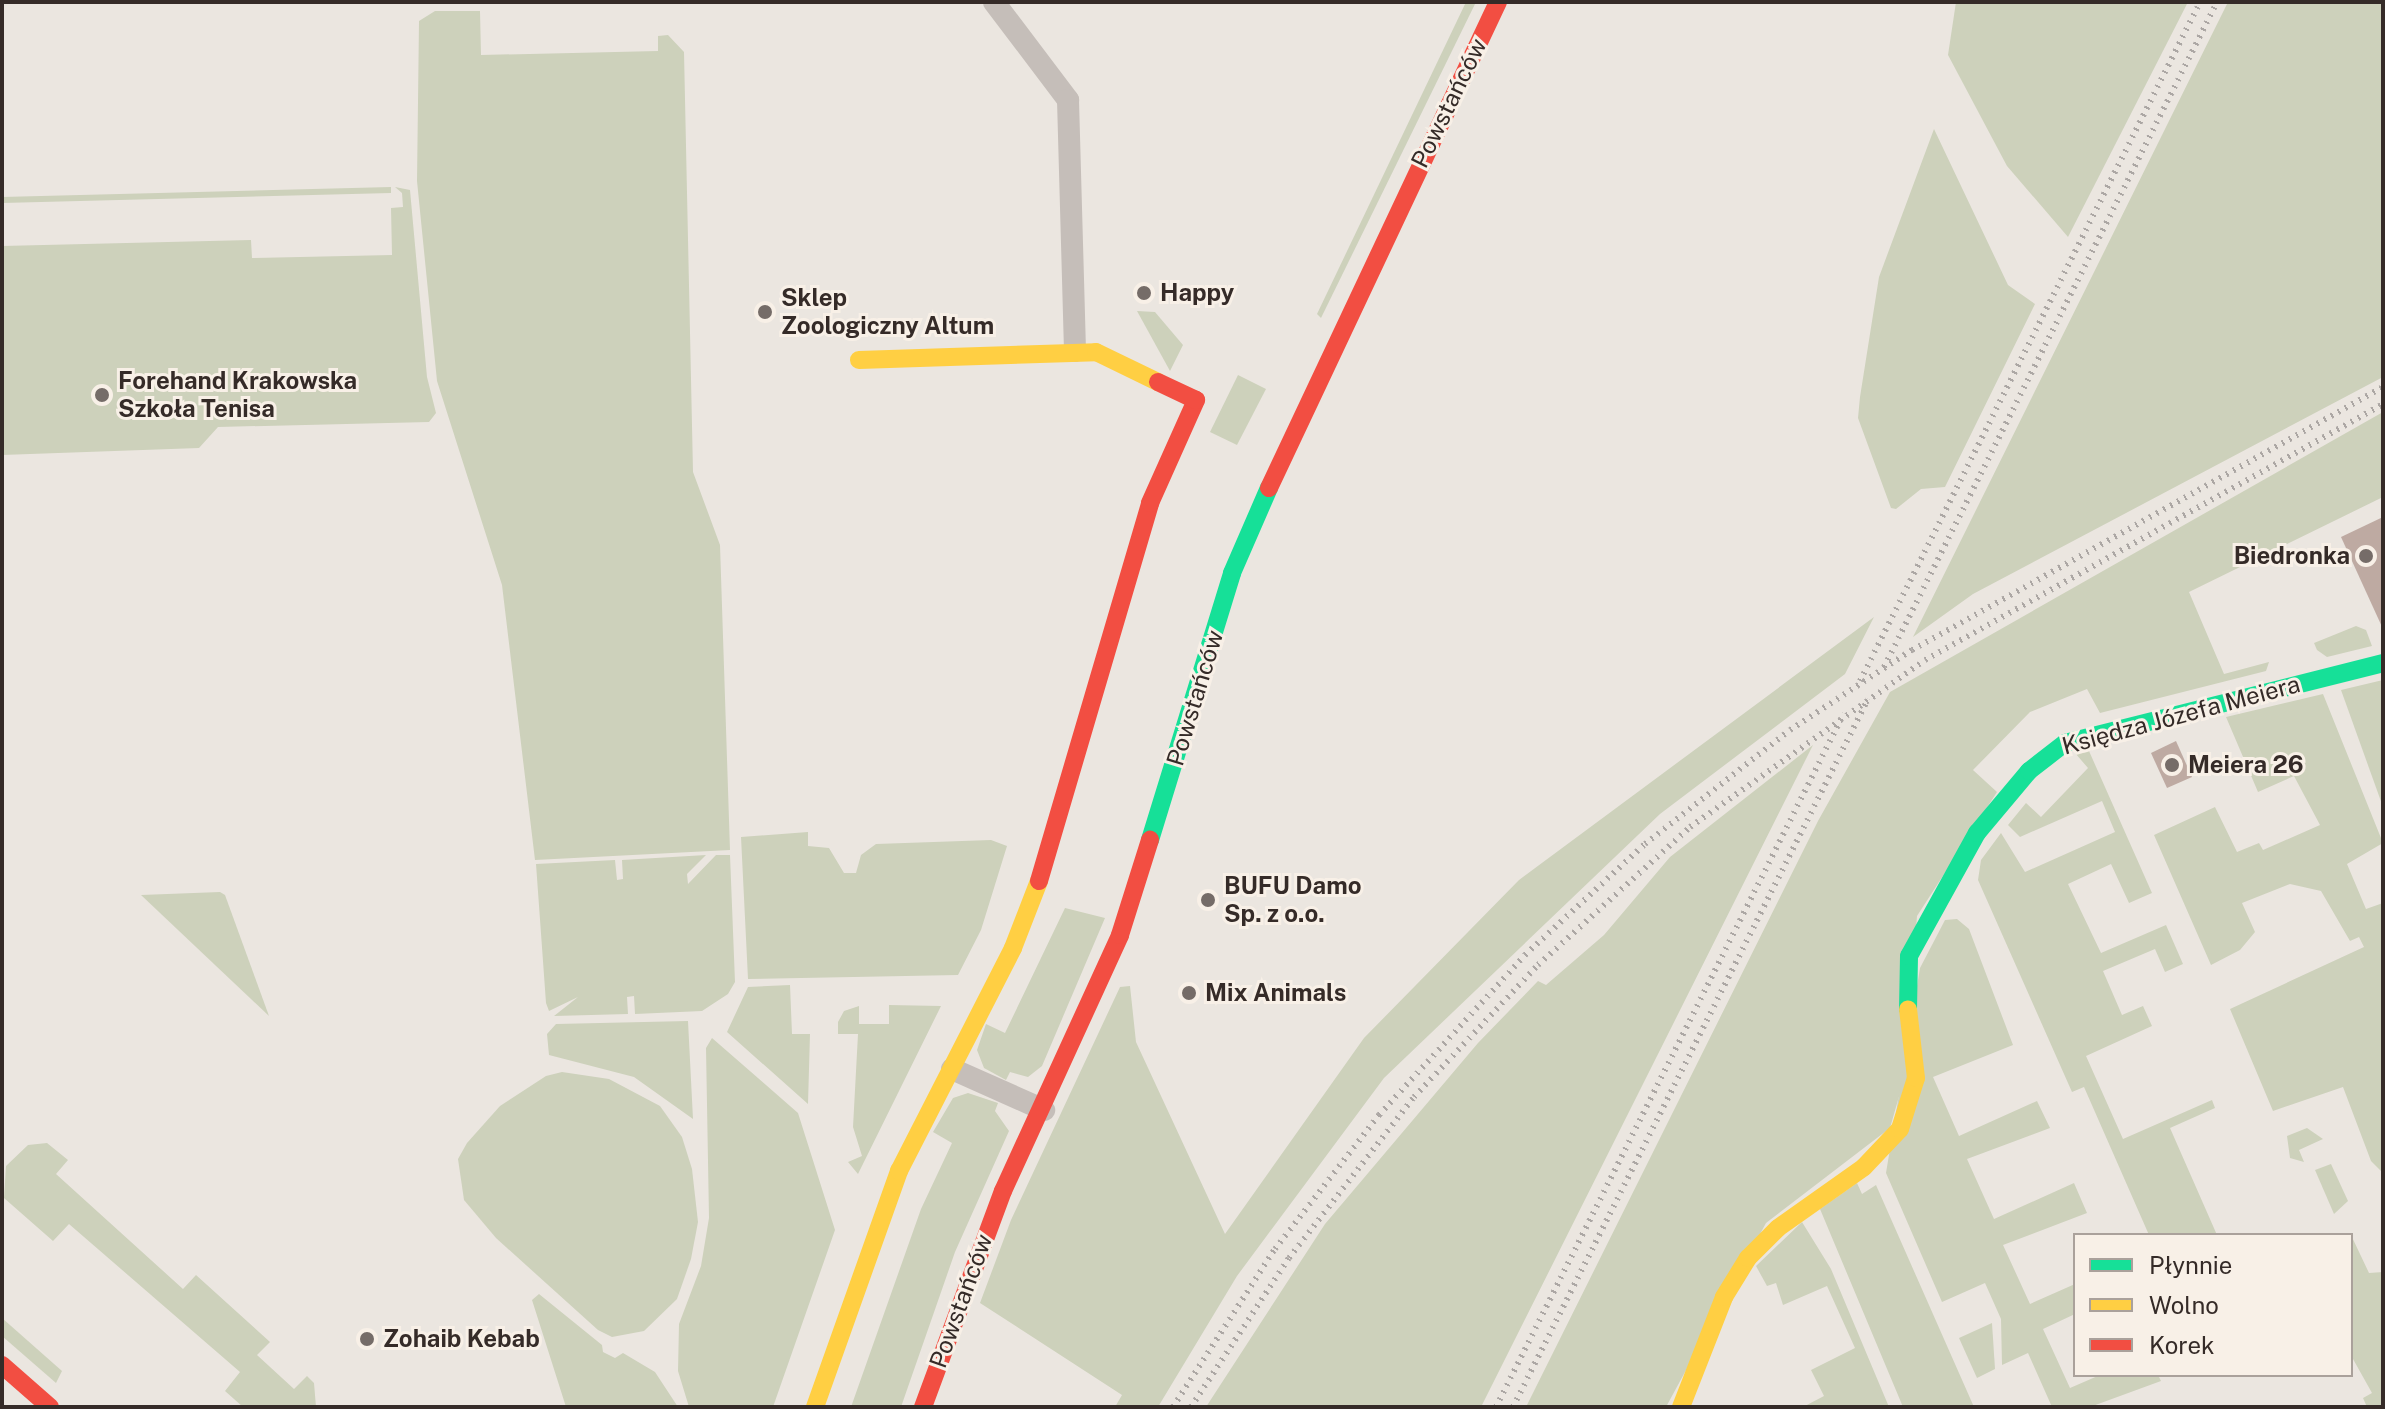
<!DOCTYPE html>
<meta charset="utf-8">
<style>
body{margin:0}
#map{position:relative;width:2385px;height:1409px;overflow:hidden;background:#ebe6e0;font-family:"Public Sans",sans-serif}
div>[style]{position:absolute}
.green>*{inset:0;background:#cdd1bb}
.building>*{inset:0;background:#beaaa2}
.street>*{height:22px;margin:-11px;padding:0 11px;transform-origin:11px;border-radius:11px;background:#c5beb9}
.fast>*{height:18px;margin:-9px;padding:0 9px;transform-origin:9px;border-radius:9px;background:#16e098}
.slow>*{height:18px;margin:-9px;padding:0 9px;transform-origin:9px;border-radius:9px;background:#ffcf43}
.jam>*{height:18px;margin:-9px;padding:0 9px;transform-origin:9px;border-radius:9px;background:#f24e42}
.rail>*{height:6px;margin-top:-3px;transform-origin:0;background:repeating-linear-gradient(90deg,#aca7a4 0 2px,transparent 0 8px)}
.dots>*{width:22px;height:22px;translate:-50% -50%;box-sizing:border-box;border:4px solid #f8f0e7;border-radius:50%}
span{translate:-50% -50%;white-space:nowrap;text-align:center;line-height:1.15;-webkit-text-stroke:6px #f8f0e7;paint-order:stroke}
.street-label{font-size:24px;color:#352b28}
.poi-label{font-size:24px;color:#352b28;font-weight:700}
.left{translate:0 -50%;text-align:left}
.right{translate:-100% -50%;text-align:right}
.frame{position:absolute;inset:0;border:4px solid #352b28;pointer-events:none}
.legend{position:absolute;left:2073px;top:1233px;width:280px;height:144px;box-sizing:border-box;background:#f8f0e7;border:2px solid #aaa19b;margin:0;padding:10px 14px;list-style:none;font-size:24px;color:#352b28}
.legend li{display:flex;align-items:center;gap:16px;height:40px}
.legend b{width:40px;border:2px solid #aaa19b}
</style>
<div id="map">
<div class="green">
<div style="clip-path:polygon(1466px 2px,1476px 2px,1321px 318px,1317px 314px)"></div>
<div style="clip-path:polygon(1956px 2px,2188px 2px,2068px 237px,2007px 166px,1948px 55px)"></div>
<div style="clip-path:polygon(2228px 2px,2383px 2px,2383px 377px,1973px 594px,1913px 637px)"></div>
<div style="clip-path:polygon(435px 11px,480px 11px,481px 55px,658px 51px,658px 36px,668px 35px,684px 52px,693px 472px,720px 545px,730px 850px,535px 860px,502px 585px,437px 381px,417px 181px,419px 21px)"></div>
<div style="clip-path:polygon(1934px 129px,2008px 285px,2035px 304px,1945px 487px,1921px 489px,1896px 509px,1891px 508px,1858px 418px,1860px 397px,1879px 277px)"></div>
<div style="clip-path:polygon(391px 187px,391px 193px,2px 203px,2px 197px)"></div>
<div style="clip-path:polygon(395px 187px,410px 190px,427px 377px,436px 413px,429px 422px,218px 427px,199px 448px,2px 455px,2px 246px,251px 240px,252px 258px,392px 255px,391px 208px,403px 207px,402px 193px)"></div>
<div style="clip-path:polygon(1137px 311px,1155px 312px,1183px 345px,1170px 371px)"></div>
<div style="clip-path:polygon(1238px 375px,1266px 389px,1237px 445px,1210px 432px)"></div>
<div style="clip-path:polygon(2383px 412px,2383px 497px,2189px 592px,2224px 674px,2269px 662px,2266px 671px,2100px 713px,2087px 689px,2030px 712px,1973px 770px,1997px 792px,1917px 916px,1906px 1072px,1890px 1128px,1766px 1223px,1666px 1407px,1526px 1407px,1818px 821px,1890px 692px)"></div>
<div style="clip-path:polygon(1874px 617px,1845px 674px,1660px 814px,1384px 1078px,1237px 1276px,1158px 1407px,1115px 1407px,1122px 1395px,980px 1303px,1011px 1220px,1120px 987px,1130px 986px,1136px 1042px,1225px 1234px,1364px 1038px,1519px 880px)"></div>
<div style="clip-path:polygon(2356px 626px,2366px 630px,2372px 646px,2327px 657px,2317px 650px,2314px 643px)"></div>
<div style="clip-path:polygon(2383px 680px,2383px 807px,2341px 690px)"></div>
<div style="clip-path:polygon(2323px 694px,2383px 843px,2347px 864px,2366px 909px,2383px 903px,2383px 1173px,2371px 1161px,2343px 1087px,2273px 1111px,2230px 1009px,2364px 947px,2359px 937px,2350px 941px,2321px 891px,2290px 884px,2242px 903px,2255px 932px,2240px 950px,2211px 965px,2154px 835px,2215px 807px,2237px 852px,2259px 843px,2263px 850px,2320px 825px,2294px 776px,2258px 792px,2226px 717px)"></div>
<div style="clip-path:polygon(1813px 745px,1481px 1407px,1206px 1407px,1325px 1224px,1478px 1043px,1538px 981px,1546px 985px,1604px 935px,1670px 857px)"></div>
<div style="clip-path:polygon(2089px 751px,2152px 893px,2129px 903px,2111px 864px,2068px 884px,2101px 953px,2166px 925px,2183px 964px,2165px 972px,2155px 949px,2103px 971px,2122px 1015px,2143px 1006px,2152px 1026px,2086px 1056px,2123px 1139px,2212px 1100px,2215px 1108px,2170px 1128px,2217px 1235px,2149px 1235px,2084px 1087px,2072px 1092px,1978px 880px,1981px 860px,2001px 833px,2025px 872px,2115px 832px,2102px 801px,2020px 837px,2008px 825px,2026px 803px,2041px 817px,2088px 768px,2075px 753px)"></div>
<div style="clip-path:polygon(808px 832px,808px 846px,829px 848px,844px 873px,856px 873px,861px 855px,876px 844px,991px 840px,1007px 846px,981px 930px,958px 975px,748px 979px,741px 837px)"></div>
<div style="clip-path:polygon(706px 855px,687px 874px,688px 884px,716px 855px,730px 855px,735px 982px,728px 994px,702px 1011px,635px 1014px,634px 996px,627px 997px,628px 1014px,554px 1016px,578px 997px,549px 1011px,546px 1003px,536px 864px,615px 860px,617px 880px,623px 879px,622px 860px)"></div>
<div style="clip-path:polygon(220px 892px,225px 895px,269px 1016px,141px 895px)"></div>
<div style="clip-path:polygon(1065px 908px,1105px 918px,1042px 1066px,1028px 1077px,1010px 1072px,1006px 1080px,984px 1068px,977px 1050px,986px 1024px,1005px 1033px)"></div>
<div style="clip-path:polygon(1957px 919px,1969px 929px,2013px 1045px,1933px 1077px,1959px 1136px,2037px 1101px,2050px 1128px,1967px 1159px,1994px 1219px,2074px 1183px,2087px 1213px,2003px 1245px,2030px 1304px,2075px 1284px,2075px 1314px,2043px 1329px,2070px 1388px,2100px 1375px,2158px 1375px,2161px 1381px,2090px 1407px,2052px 1407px,2028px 1353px,2002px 1365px,2001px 1319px,1985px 1283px,1942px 1302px,1886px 1173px,1920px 968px,1945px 920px)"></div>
<div style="clip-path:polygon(790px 985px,792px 1034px,810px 1034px,808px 1104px,727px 1032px,748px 987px)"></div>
<div style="clip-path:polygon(889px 1005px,941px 1006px,858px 1174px,848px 1162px,862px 1156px,853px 1127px,858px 1034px,838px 1034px,838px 1022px,844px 1011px,859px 1006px,859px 1024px,889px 1024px)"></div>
<div style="clip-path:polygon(688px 1021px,693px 1119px,634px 1077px,549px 1055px,547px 1034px,556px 1024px)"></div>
<div style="clip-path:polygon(712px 1038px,798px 1113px,835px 1230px,773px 1407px,689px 1407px,678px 1371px,679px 1324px,701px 1266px,709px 1218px,706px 1048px)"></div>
<div style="clip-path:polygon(562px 1072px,609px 1079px,660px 1106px,682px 1137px,692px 1169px,698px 1222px,691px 1259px,677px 1299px,644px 1331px,612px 1337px,598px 1330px,496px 1238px,464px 1200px,458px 1159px,467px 1143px,500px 1106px,546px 1076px)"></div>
<div style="clip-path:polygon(968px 1093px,998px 1103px,995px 1111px,1009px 1131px,955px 1252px,901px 1407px,851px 1407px,921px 1209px,952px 1143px,933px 1132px,953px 1098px)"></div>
<div style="clip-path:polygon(2307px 1128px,2323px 1139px,2299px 1150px,2304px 1162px,2290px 1158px,2287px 1136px)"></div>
<div style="clip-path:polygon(47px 1143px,68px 1160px,56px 1174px,183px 1289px,196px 1275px,270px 1342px,257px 1355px,294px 1389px,307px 1376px,314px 1383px,316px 1407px,243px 1407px,225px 1391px,240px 1372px,69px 1224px,53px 1241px,4px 1198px,6px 1166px,28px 1145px)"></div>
<div style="clip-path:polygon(2331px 1164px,2348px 1201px,2334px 1214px,2315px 1170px)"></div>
<div style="clip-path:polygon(1857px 1183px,1862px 1194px,1876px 1185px,1974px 1407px,1903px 1407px,1820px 1209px)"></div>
<div style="clip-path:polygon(1802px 1222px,1831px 1269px,1889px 1407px,1803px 1407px,1824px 1396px,1811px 1370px,1855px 1348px,1827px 1286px,1783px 1305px,1776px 1283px,1767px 1286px,1756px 1266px)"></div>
<div style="clip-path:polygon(2351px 1235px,2369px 1273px,2383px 1272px,2383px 1407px,2367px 1407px,2363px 1398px,2372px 1393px,2353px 1359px)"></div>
<div style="clip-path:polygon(539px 1294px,602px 1345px,603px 1352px,615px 1358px,623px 1353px,655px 1372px,678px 1407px,566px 1407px,532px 1300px)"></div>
<div style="clip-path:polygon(2px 1318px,62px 1371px,56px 1383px,2px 1336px)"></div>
<div style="clip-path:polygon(1992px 1323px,1995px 1369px,1977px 1378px,1959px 1338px)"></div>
</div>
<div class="building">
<div style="clip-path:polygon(2383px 517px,2383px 629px,2341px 537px)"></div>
<div style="clip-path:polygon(2176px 741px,2192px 777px,2167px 788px,2151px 753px)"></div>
</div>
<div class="street">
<div style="left:994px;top:2px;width:123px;rotate:52.9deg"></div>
<div style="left:1068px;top:100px;width:251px;rotate:88.4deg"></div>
<div style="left:952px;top:1069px;width:101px;rotate:24deg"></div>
</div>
<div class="fast">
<div style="left:1150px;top:840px;width:279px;rotate:-72.9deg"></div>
<div style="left:1232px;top:573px;width:93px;rotate:-66.5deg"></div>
<div style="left:1908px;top:1009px;width:53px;rotate:-88.9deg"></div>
<div style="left:1909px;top:956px;width:141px;rotate:-61.1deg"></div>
<div style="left:1977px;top:833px;width:81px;rotate:-50deg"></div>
<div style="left:2029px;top:771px;width:46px;rotate:-37.9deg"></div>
<div style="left:2065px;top:743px;width:328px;rotate:-14.1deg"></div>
</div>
<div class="slow">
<div style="left:859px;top:360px;width:237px;rotate:-1.9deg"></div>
<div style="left:1096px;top:352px;width:69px;rotate:25.8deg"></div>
<div style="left:815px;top:1407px;width:251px;rotate:-70.4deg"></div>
<div style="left:899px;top:1171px;width:250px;rotate:-62.9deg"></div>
<div style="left:1013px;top:948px;width:72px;rotate:-68.8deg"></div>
<div style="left:1681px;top:1407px;width:118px;rotate:-68.6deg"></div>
<div style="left:1724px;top:1297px;width:46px;rotate:-58.4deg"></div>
<div style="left:1748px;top:1258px;width:42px;rotate:-45deg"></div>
<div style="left:1778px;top:1228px;width:105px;rotate:-35.3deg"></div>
<div style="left:1864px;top:1167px;width:52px;rotate:-46.5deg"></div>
<div style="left:1900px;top:1129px;width:53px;rotate:-72.6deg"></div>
<div style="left:1916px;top:1078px;width:69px;rotate:-96.6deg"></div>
</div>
<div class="jam">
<div style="left:1269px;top:488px;width:537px;rotate:-64.77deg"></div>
<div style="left:1039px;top:881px;width:394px;rotate:-73.6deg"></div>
<div style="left:1150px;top:503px;width:113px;rotate:-65.9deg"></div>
<div style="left:1196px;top:400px;width:42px;rotate:-154.7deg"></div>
<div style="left:2px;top:1365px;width:64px;rotate:41.2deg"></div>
<div style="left:923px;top:1407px;width:230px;rotate:-69.7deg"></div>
<div style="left:1003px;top:1191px;width:281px;rotate:-65.4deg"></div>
<div style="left:1120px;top:935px;width:100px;rotate:-72.5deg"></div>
</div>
<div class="rail">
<div style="left:1884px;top:667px;width:744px;rotate:-63.4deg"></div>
<div style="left:1860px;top:681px;width:759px;rotate:-63.4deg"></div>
<div style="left:1173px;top:1407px;width:188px;rotate:-57.2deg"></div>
<div style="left:1275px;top:1249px;width:170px;rotate:-52.2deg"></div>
<div style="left:1379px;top:1115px;width:217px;rotate:-47.6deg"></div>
<div style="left:1525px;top:955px;width:163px;rotate:-42.8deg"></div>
<div style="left:1645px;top:844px;width:184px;rotate:-38.2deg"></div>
<div style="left:1790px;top:730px;width:146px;rotate:-33.3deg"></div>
<div style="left:1912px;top:650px;width:539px;rotate:-29.18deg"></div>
<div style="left:1191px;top:1407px;width:178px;rotate:-56.7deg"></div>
<div style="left:1289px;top:1258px;width:204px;rotate:-52.2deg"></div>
<div style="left:1414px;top:1097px;width:181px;rotate:-46.8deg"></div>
<div style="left:1538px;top:965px;width:205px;rotate:-42.2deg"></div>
<div style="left:1690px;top:827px;width:288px;rotate:-35.4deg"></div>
<div style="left:1925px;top:660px;width:525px;rotate:-29.2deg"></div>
<div style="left:1496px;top:1407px;width:776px;rotate:-63.37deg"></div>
<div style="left:1513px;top:1407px;width:792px;rotate:-63.37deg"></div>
</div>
<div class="dots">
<div style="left:1144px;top:293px;background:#756c68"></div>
<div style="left:765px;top:312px;background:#756c68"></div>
<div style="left:102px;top:395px;background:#756c68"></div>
<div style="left:2366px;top:556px;background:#756c68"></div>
<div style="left:2172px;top:765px;background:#756c68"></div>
<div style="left:1208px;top:900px;background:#756c68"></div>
<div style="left:1189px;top:993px;background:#756c68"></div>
<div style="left:367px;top:1339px;background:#756c68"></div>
</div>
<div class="street-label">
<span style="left:1449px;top:103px;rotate:-64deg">Powstańców</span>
<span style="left:1195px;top:698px;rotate:-73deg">Powstańców</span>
<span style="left:2181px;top:715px;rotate:-15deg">Księdza Józefa Meiera</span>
<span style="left:961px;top:1301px;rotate:-70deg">Powstańców</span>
</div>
<div class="poi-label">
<span class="left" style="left:1160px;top:293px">Happy</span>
<span class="left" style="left:781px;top:312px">Sklep<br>Zoologiczny Altum</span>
<span class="left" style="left:118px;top:395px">Forehand Krakowska<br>Szkoła Tenisa</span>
<span class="right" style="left:2350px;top:556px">Biedronka</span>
<span class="left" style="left:2188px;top:765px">Meiera 26</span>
<span class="left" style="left:1224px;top:900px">BUFU Damo<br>Sp. z o.o.</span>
<span class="left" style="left:1205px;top:993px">Mix Animals</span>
<span class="left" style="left:383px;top:1339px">Zohaib Kebab</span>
</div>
<div class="frame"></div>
<ul class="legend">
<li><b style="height:10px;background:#16e098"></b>Płynnie</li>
<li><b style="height:10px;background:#ffcf43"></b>Wolno</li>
<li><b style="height:10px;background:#f24e42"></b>Korek</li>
</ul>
</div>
